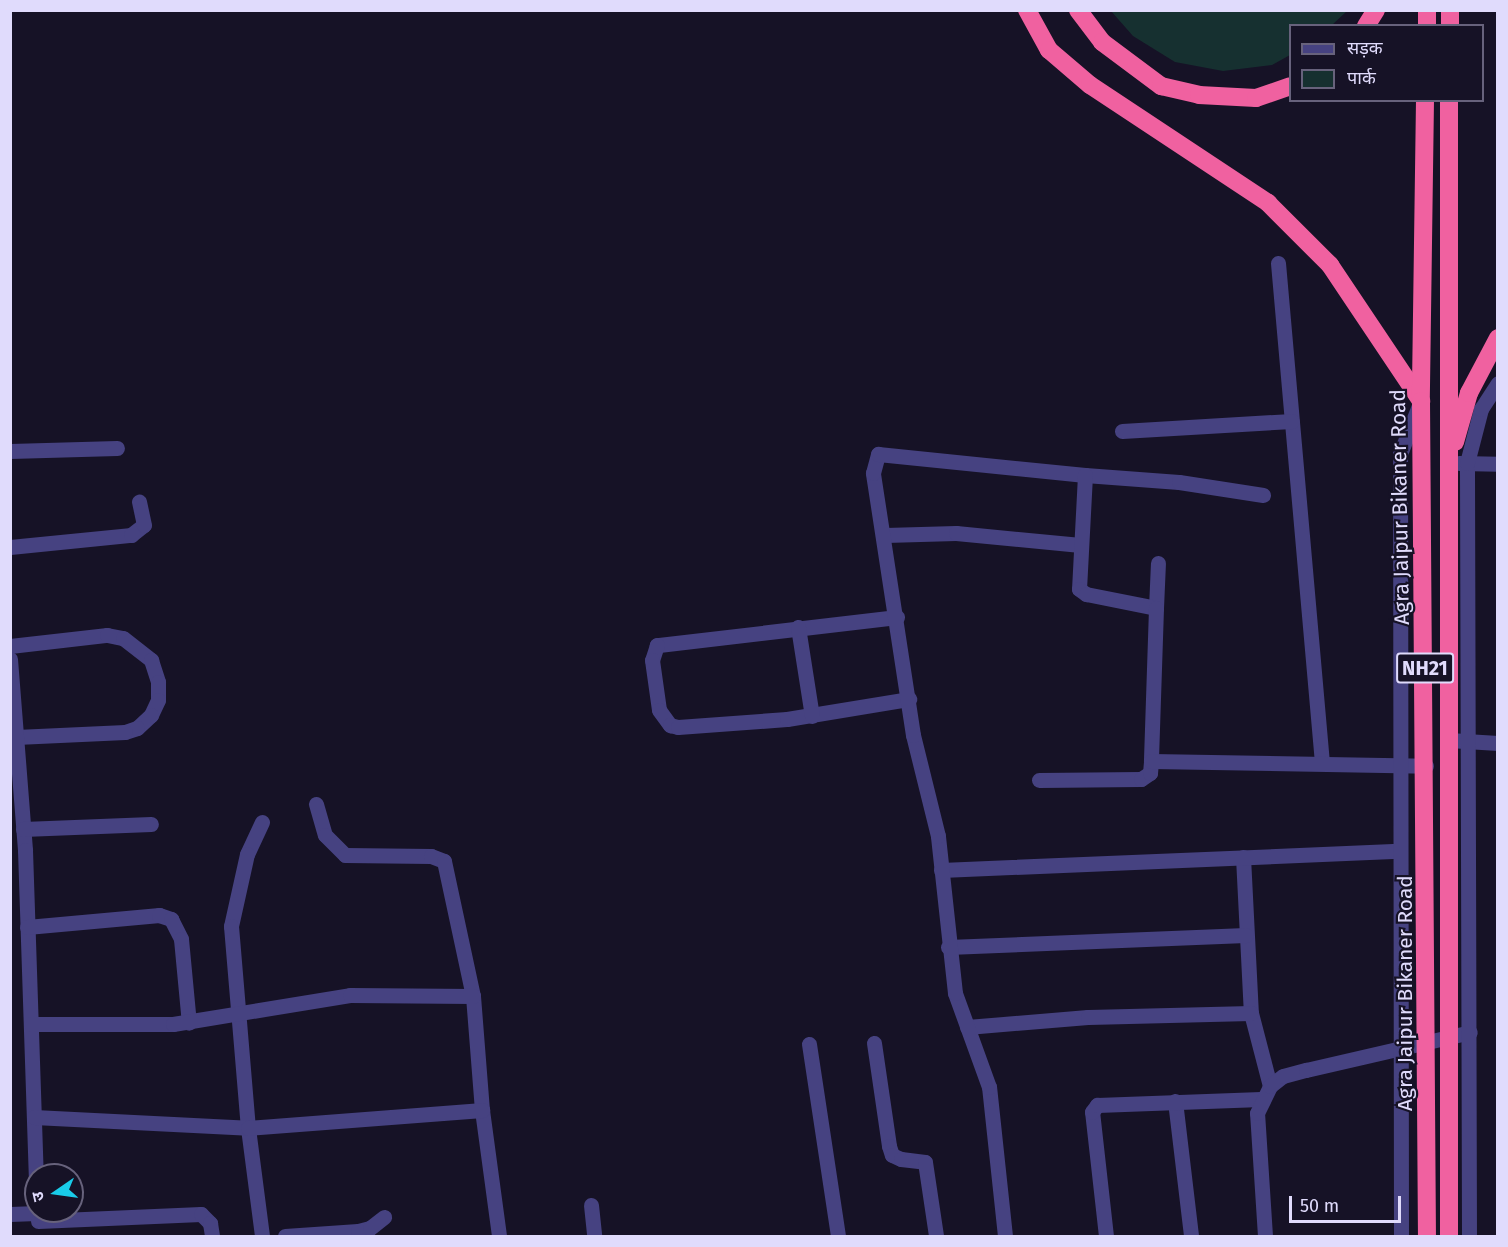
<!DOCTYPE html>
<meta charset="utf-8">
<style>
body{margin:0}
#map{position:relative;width:1508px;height:1247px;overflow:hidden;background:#161226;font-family:"Fira Sans","Noto Sans Devanagari",sans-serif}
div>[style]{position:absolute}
.green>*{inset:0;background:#163030}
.minor>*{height:15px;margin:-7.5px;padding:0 7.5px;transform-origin:7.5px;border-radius:7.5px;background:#464281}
.highway>*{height:18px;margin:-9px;padding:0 9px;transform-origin:9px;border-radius:9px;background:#f061a0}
span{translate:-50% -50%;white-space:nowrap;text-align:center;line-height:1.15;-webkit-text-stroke:4.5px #161226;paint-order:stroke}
.shield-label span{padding:2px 4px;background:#161226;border:2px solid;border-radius:4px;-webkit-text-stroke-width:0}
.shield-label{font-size:20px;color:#e0dbfc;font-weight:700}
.street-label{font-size:21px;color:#e0dbfc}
.frame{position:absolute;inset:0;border:12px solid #e0dbfc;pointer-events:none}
.legend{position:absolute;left:1289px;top:24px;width:195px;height:78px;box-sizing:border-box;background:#161226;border:2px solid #67627c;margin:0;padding:8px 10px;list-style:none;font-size:18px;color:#e0dbfc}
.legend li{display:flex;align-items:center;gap:12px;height:30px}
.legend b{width:30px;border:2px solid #67627c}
.north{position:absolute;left:24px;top:1163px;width:60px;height:60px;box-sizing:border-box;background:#161226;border:2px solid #67627c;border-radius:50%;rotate:257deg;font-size:16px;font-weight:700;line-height:24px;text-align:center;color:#e0dbfc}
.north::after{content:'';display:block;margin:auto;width:21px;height:27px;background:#19cce9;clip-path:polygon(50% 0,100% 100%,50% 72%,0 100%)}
.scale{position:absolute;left:1289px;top:1196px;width:112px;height:27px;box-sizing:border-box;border:3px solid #e0dbfc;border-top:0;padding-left:8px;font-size:18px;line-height:21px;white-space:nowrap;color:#e0dbfc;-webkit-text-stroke:4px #161226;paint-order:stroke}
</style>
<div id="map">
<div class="green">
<div style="clip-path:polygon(1111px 11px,1347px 11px,1332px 25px,1290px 26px,1290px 55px,1272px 65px,1223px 71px,1175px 62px,1133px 36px)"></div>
</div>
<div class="minor">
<div style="left:1278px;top:263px;width:502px;rotate:84.97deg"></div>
<div style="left:1122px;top:431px;width:170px;rotate:-3.4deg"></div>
<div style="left:10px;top:451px;width:107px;rotate:-1.6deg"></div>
<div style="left:1459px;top:463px;width:39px;rotate:1deg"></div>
<div style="left:1085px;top:475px;width:94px;rotate:4.3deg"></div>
<div style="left:1179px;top:482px;width:85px;rotate:8.8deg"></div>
<div style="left:885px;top:535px;width:71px;rotate:-1.6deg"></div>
<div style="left:956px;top:533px;width:125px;rotate:5.5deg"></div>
<div style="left:10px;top:547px;width:122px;rotate:-5.7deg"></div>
<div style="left:131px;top:535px;width:16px;rotate:-38deg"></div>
<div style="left:144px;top:525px;width:24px;rotate:-102deg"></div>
<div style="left:1156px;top:608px;width:45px;rotate:-87.5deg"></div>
<div style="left:897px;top:617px;width:242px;rotate:173.3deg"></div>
<div style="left:657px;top:645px;width:16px;rotate:108deg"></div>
<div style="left:652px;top:660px;width:50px;rotate:82deg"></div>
<div style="left:659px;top:710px;width:19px;rotate:54deg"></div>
<div style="left:670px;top:725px;width:8px;rotate:14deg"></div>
<div style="left:678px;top:727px;width:109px;rotate:-4.2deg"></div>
<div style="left:787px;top:719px;width:124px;rotate:-9.3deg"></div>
<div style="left:798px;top:627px;width:90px;rotate:81.1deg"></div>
<div style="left:10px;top:646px;width:98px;rotate:-6.5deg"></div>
<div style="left:107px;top:635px;width:16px;rotate:11deg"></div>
<div style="left:123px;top:638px;width:36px;rotate:38deg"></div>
<div style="left:151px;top:660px;width:23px;rotate:72deg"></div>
<div style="left:158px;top:682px;width:18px;rotate:90deg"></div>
<div style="left:158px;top:700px;width:17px;rotate:115deg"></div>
<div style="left:151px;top:715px;width:19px;rotate:137deg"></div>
<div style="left:137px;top:728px;width:13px;rotate:162deg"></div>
<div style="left:125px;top:732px;width:109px;rotate:177.4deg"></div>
<div style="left:10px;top:659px;width:192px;rotate:85.5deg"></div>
<div style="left:25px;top:850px;width:336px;rotate:88.1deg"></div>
<div style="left:1449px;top:740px;width:49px;rotate:3.5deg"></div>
<div style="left:1039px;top:780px;width:102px;rotate:-0.6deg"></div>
<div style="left:1141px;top:779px;width:11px;rotate:-34deg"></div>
<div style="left:1150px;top:773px;width:12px;rotate:-85deg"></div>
<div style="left:316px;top:804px;width:32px;rotate:74deg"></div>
<div style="left:325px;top:835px;width:28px;rotate:45deg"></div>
<div style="left:345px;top:855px;width:86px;rotate:0.7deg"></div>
<div style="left:431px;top:856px;width:14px;rotate:21deg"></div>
<div style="left:444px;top:861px;width:138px;rotate:77.9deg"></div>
<div style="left:473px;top:996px;width:114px;rotate:85.5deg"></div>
<div style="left:482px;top:1110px;width:127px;rotate:82.3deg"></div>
<div style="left:262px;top:822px;width:35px;rotate:115deg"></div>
<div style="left:247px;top:854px;width:74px;rotate:102.5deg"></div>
<div style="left:231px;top:926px;width:203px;rotate:85.2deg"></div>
<div style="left:248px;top:1128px;width:109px;rotate:82.6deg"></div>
<div style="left:23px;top:829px;width:128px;rotate:-2.2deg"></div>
<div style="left:1243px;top:857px;width:156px;rotate:87.1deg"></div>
<div style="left:1251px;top:1013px;width:75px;rotate:75.4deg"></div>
<div style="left:941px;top:870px;width:458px;rotate:-2.4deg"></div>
<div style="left:27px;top:927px;width:133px;rotate:-5.2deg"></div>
<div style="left:159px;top:915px;width:13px;rotate:18deg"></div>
<div style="left:171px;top:919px;width:22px;rotate:63deg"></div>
<div style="left:181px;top:939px;width:84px;rotate:84.6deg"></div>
<div style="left:948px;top:947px;width:298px;rotate:-2.3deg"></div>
<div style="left:31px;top:1024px;width:142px"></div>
<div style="left:173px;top:1024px;width:179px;rotate:-9.3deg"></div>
<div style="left:350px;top:995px;width:123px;rotate:0.5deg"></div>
<div style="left:967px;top:1027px;width:121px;rotate:-4.7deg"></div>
<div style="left:1088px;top:1017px;width:163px;rotate:-1.4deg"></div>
<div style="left:874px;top:1043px;width:104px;rotate:81.7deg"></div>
<div style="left:889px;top:1146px;width:9px;rotate:72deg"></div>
<div style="left:892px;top:1155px;width:10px;rotate:24deg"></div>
<div style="left:901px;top:1159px;width:24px;rotate:7deg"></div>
<div style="left:925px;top:1162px;width:75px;rotate:81.5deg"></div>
<div style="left:809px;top:1044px;width:194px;rotate:81.4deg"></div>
<div style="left:1175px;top:1101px;width:136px;rotate:83.2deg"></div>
<div style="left:34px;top:1117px;width:214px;rotate:2.9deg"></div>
<div style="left:248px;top:1128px;width:235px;rotate:-4.4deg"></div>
<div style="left:591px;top:1205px;width:31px;rotate:84deg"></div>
<div style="left:10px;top:1214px;width:27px;rotate:-2deg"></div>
<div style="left:38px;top:1221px;width:163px;rotate:-2.5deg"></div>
<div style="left:201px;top:1214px;width:13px;rotate:45deg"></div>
<div style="left:210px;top:1223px;width:13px;rotate:81deg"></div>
<div style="left:285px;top:1236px;width:73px;rotate:-3.9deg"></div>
<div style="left:358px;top:1231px;width:12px;rotate:-14deg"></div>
<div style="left:370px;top:1228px;width:18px;rotate:-38deg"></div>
<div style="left:1005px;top:1236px;width:150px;rotate:-96.1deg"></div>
<div style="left:989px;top:1087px;width:100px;rotate:-109.9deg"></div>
<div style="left:955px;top:993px;width:158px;rotate:-96.2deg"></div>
<div style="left:938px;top:836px;width:104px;rotate:-103.9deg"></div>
<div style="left:913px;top:735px;width:265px;rotate:-98.7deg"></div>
<div style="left:873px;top:473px;width:20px;rotate:-75deg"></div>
<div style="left:878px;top:454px;width:208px;rotate:5.8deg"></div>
<div style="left:1085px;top:475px;width:114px;rotate:93deg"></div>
<div style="left:1079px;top:589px;width:9px;rotate:36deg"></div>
<div style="left:1086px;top:594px;width:71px;rotate:11.3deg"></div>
<div style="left:1156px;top:608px;width:153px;rotate:91.9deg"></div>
<div style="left:1151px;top:761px;width:275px;rotate:1deg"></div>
<div style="left:1106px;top:1236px;width:125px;rotate:-96.4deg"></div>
<div style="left:1092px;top:1112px;width:9px;rotate:-54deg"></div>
<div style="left:1097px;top:1105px;width:164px;rotate:-2.1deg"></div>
<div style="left:1265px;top:1236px;width:123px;rotate:-93.7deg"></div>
<div style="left:1257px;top:1113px;width:30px;rotate:-64deg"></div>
<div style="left:1270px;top:1086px;width:16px;rotate:-38deg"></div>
<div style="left:1283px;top:1076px;width:24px;rotate:-15deg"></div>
<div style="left:1306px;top:1070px;width:168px;rotate:-13deg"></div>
<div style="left:1401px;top:1236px;width:782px;rotate:-90.07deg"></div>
<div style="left:1400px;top:454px;width:55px;rotate:-68.6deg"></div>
<div style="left:1469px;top:1236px;width:773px;rotate:-90.15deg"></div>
<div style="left:1467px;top:463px;width:56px;rotate:-75.5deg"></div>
<div style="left:1481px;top:409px;width:31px;rotate:-57deg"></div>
</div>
<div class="highway">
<div style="left:1027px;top:10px;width:46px;rotate:61.2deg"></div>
<div style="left:1049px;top:50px;width:54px;rotate:40.5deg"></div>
<div style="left:1090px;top:85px;width:214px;rotate:33.5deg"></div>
<div style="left:1268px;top:203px;width:88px;rotate:45deg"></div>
<div style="left:1330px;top:265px;width:164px;rotate:56.2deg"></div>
<div style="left:1078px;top:10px;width:40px;rotate:53deg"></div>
<div style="left:1102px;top:42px;width:74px;rotate:36.7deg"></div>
<div style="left:1161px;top:86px;width:39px;rotate:13deg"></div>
<div style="left:1199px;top:95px;width:57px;rotate:3deg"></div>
<div style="left:1256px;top:98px;width:36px;rotate:-19deg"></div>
<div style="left:1366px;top:26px;width:19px;rotate:-58deg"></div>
<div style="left:1427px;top:26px;width:16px;rotate:-90deg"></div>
<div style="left:1450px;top:26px;width:16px;rotate:-90deg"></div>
<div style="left:1425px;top:100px;width:301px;rotate:90.8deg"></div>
<div style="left:1421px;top:401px;width:835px;rotate:89.59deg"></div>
<div style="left:1455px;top:442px;width:51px;rotate:-74.1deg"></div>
<div style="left:1469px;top:393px;width:62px;rotate:-62.2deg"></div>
<div style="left:1449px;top:1236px;width:1136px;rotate:-90deg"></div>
</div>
<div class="shield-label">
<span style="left:1425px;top:668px">NH21</span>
</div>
<div class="street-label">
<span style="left:1400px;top:507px;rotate:-91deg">Agra Jaipur Bikaner Road</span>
<span style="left:1405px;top:993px;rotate:-90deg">Agra Jaipur Bikaner Road</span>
</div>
<div class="frame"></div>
<ul class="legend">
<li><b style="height:8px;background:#464281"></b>सड़क</li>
<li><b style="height:16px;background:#163030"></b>पार्क</li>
</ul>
<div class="north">उ</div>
<div class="scale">50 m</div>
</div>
